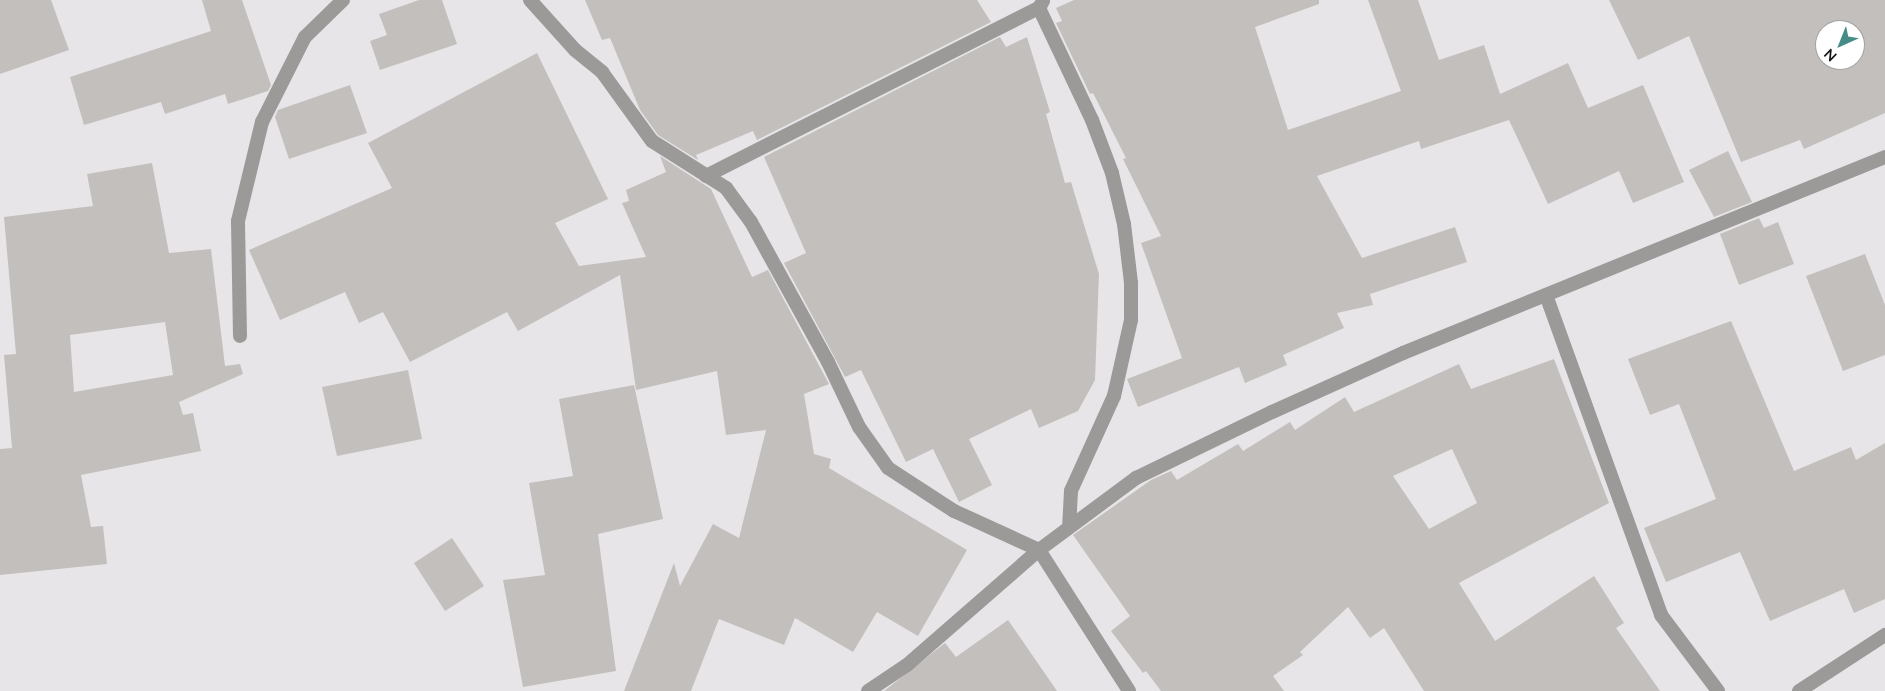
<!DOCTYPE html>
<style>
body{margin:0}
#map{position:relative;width:1885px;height:691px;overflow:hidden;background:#e8e5e9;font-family:Lato,sans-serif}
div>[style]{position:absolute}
.building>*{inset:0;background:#c3bfbd}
.minor>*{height:14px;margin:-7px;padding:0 7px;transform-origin:7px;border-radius:7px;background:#9b9a99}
span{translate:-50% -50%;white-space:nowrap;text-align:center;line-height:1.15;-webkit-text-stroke:4.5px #fff;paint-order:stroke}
.north{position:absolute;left:1815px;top:20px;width:50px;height:50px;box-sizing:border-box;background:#fff;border:1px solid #a1a1a1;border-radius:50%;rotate:224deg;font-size:14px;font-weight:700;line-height:20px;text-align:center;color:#141314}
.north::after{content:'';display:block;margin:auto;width:18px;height:22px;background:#458c87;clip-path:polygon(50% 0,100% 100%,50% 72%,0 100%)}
</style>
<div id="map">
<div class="building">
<div style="clip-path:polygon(0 0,51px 0,69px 50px,0 74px)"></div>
<div style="clip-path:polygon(202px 0,242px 0,271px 85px,268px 91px,228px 104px,225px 94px,165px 114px,161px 102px,84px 125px,70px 77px,211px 31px)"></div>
<div style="clip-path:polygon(419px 0,442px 0,457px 44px,380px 70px,370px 41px,387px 35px,379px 14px)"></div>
<div style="clip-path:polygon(585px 0,977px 0,991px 22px,757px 140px,753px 131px,696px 155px,698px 160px,658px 135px,640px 110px,610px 38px,602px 40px)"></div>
<div style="clip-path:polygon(1074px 0,1319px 0,1319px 4px,1255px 27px,1288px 130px,1401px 91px,1368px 0,1418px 0,1439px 60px,1484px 45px,1500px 94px,1568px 63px,1588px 108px,1643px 85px,1684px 182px,1633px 203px,1619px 171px,1548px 204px,1509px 120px,1421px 149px,1419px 141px,1317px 176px,1362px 258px,1455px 227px,1467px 262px,1370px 294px,1373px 305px,1337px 313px,1344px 328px,1283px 355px,1287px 365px,1245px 383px,1239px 367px,1138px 407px,1127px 379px,1182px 358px,1141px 243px,1161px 236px,1123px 159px,1126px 158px,1093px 93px,1090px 94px,1056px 23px,1062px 21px,1056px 8px)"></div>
<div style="clip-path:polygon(evenodd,1609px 0,1885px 0,1885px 113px,1804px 149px,1800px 140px,1741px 162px,1689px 36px,1638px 60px,1609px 0,1825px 30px,1855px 30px,1855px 60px,1825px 60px,1825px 30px)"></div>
<div style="clip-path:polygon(1000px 37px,1006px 47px,1027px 37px,1050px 112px,1046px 114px,1065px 183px,1071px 182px,1099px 274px,1095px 380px,1078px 411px,1039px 428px,1031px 409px,969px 439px,992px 485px,959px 502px,933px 449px,906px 462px,861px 370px,845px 377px,784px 263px,806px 253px,764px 157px)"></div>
<div style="clip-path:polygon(537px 53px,608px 199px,555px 223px,579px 266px,646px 257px,622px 203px,629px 201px,626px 190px,666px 172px,660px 156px,711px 189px,752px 277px,768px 270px,829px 384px,804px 394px,814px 454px,831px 459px,829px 468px,967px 550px,918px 636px,877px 612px,853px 652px,795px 618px,784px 645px,719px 619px,691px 691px,624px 691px,674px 563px,680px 586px,713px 524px,739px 538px,766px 430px,726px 435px,717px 371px,636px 390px,620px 275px,518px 331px,507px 312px,410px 362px,383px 312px,359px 323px,345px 292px,280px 320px,249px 250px,392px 188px,368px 143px)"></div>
<div style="clip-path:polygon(350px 85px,367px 133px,289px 159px,275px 117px,278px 110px)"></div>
<div style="clip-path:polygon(1728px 151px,1752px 202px,1714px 217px,1689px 170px)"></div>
<div style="clip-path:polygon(evenodd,152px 163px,169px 253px,211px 249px,225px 366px,240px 364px,243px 374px,179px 402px,183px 415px,193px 413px,201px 451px,81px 475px,91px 527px,103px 526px,107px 564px,0 575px,0 449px,12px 448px,4px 355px,16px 354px,4px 217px,93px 206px,87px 174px,152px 163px,165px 322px,173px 375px,74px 392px,70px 335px,165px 322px)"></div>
<div style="clip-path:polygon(1759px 218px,1764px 228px,1778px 222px,1794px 264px,1739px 285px,1720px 234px)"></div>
<div style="clip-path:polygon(1865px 254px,1885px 305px,1885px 355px,1843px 371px,1806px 276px)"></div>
<div style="clip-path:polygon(1731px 321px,1794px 471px,1851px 447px,1856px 460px,1885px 443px,1885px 599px,1854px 613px,1844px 589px,1770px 621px,1740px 552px,1666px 582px,1644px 528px,1716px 499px,1679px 404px,1650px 415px,1628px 359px)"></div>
<div style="clip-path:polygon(evenodd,1554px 359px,1609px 503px,1459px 583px,1495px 641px,1594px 576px,1624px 623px,1616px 628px,1660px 691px,1424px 691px,1384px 628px,1370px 638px,1348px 607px,1300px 652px,1303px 655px,1273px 676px,1284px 691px,1161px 691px,1146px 671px,1143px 673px,1111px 631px,1130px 616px,1073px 535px,1151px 480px,1171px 471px,1177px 480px,1238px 444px,1243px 451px,1290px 422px,1295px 430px,1345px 397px,1354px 412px,1459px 364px,1471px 389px,1554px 359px,1452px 449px,1477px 503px,1429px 529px,1393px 476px,1452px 449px)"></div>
<div style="clip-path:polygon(408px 370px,422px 439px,337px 456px,322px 387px)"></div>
<div style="clip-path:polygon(634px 385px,663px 519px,598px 534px,616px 671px,523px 687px,503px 580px,545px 575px,529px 483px,573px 476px,559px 399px)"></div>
<div style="clip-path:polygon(452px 538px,484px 586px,445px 611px,414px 563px)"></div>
<div style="clip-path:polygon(1008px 620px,1057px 691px,884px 691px,945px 643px,956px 657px)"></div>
</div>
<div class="minor">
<div style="left:530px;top:0;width:67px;rotate:48deg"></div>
<div style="left:575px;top:50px;width:35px;rotate:39deg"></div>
<div style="left:602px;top:72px;width:85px;rotate:54.1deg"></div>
<div style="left:652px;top:141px;width:88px;rotate:32.4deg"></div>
<div style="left:726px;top:188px;width:42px;rotate:53.7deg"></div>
<div style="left:751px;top:222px;width:160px;rotate:61.2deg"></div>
<div style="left:828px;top:362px;width:72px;rotate:64.5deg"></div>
<div style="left:859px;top:427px;width:50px;rotate:54.7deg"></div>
<div style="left:888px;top:468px;width:79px;rotate:33.1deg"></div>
<div style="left:954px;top:511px;width:94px;rotate:24.6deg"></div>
<div style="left:1039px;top:550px;width:167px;rotate:57.4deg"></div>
<div style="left:1039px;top:8px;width:124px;rotate:64.7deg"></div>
<div style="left:1092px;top:120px;width:57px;rotate:69.3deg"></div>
<div style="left:1112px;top:173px;width:52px;rotate:76.8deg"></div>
<div style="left:1124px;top:224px;width:59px;rotate:83.2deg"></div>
<div style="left:1131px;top:283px;width:37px;rotate:90deg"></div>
<div style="left:1131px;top:320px;width:78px;rotate:102.6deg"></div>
<div style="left:1114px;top:396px;width:104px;rotate:114.4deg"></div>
<div style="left:1071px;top:491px;width:36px;rotate:93deg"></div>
<div style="left:706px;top:176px;width:373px;rotate:-26.8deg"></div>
<div style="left:1039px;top:8px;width:8px;rotate:-60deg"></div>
<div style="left:1546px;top:295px;width:340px;rotate:70.2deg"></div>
<div style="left:1661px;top:615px;width:95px;rotate:53.1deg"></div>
<div style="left:240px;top:336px;width:115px;rotate:-91deg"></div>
<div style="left:238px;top:221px;width:102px;rotate:-76.4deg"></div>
<div style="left:262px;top:122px;width:95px;rotate:-63.2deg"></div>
<div style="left:305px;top:37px;width:53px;rotate:-44.2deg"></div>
<div style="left:868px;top:691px;width:47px;rotate:-33.7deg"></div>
<div style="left:907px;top:665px;width:175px;rotate:-41.1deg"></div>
<div style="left:1039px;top:550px;width:121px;rotate:-36.6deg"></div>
<div style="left:1136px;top:478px;width:151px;rotate:-25.9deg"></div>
<div style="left:1272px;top:412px;width:144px;rotate:-24.2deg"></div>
<div style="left:1403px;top:353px;width:520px;rotate:-22.13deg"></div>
<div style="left:1799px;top:691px;width:103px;rotate:-33.1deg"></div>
</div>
<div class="north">N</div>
</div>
